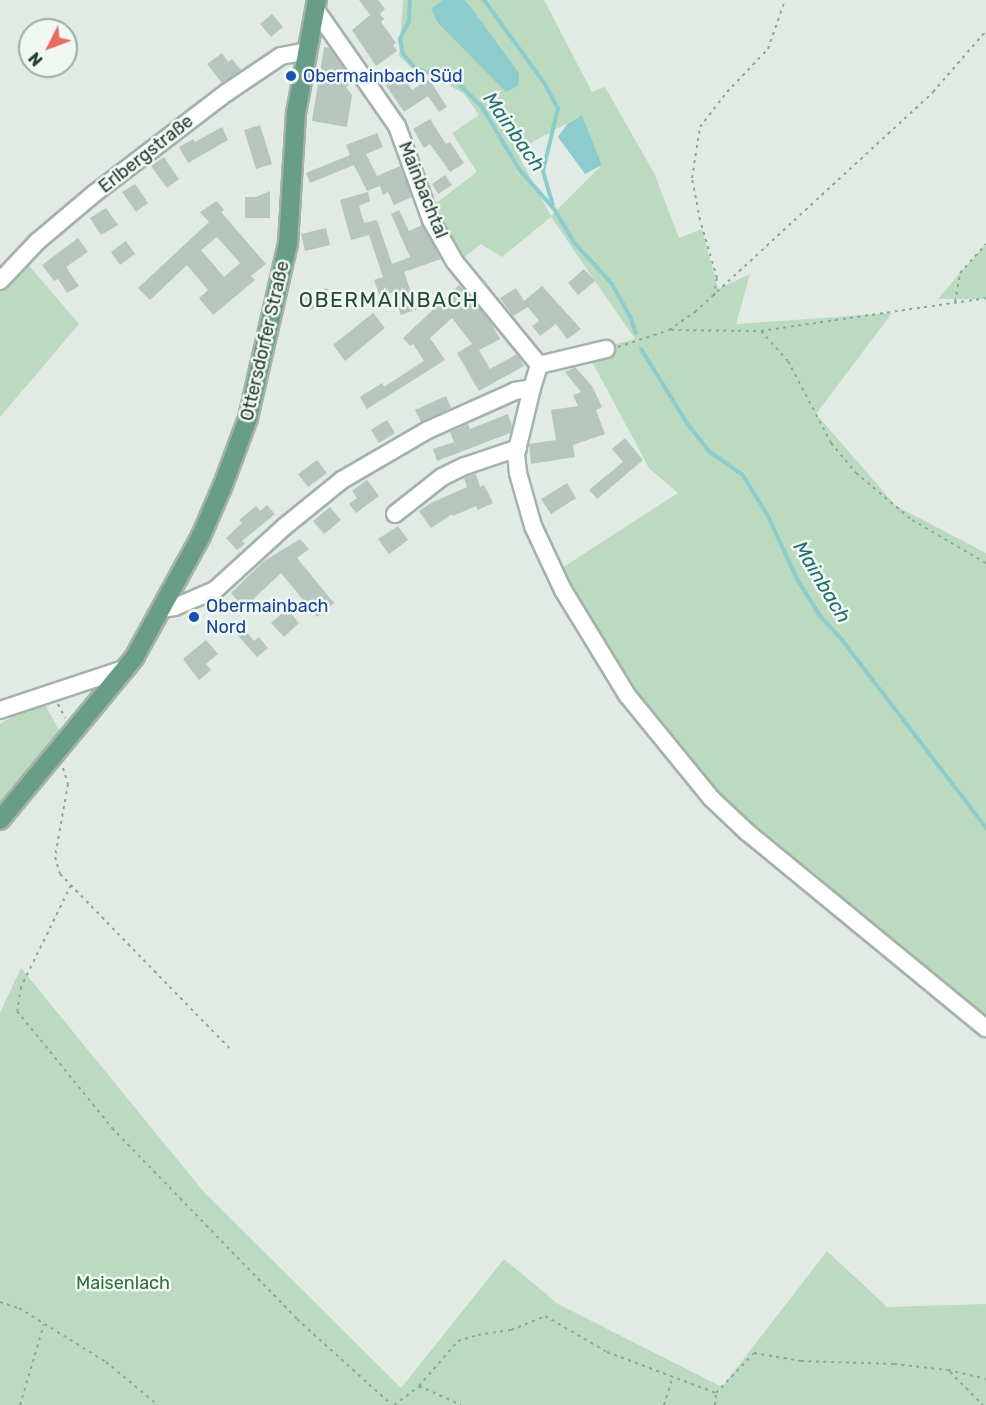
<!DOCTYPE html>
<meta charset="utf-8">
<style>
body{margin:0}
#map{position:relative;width:986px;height:1405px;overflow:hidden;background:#e1eae5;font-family:Rubik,sans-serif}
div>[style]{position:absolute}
.green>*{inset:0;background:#bbdabf}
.water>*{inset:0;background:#8ccccc}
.stream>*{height:4px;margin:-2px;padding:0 2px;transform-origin:2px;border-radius:2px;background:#8ccccc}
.building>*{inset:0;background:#b6c5bd}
.path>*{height:2px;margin-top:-1px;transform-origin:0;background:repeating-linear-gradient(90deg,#83ac99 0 3px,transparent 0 7.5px)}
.roads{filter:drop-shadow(2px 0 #a4b2ab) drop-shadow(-2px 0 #a4b2ab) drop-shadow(0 2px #a4b2ab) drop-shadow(0 -2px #a4b2ab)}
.minor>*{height:16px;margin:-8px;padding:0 8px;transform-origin:8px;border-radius:8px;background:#fff}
.major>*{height:18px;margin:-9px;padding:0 9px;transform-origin:9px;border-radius:9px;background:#689d87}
.dots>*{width:16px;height:16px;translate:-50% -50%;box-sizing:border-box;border:3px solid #f1f7f3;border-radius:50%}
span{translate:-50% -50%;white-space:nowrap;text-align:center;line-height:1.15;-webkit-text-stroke:5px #f1f7f3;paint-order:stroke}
.transit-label{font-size:18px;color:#164399}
.left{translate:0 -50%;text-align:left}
.street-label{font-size:18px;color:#233a30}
.park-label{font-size:18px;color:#306e3e}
.water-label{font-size:20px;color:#217071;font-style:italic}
.quarter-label{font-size:21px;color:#204a39;letter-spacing:1.5px}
.north{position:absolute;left:18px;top:18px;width:60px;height:60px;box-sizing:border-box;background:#f1f7f3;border:2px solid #9faba5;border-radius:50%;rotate:228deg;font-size:16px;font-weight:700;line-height:24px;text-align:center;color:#233a30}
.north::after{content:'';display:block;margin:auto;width:21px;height:27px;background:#e86d61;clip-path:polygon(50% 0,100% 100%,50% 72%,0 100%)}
</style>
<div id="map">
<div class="green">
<div style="clip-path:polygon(evenodd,403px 0,442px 0,431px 9px,485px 29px,464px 0,544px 0,592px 92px,605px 87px,654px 173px,679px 238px,702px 229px,718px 289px,750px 274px,736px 324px,892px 313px,816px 414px,896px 506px,986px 553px,986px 1028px,723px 809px,621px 686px,562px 568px,678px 493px,649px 468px,587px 352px,635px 339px,551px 217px,502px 257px,481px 244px,460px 260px,431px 207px,477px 172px,452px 133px,479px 115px,464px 94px,432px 75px,413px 69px,399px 56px,403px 0,582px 115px,602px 165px,551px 216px,516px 151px,582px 115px)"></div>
<div style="clip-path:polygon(986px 244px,986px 299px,938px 299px,960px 273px)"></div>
<div style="clip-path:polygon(25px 261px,79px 324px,0 417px,0 289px)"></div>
<div style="clip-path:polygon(42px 699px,63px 737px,0 811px,0 724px)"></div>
<div style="clip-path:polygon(21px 968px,203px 1191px,401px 1388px,504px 1259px,558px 1304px,722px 1387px,827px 1251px,887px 1307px,986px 1304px,986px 1405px,0 1405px,0 1013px)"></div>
</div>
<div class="water">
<div style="clip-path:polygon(442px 0,464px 0,469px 5px,519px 73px,518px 86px,506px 92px,438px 23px,431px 9px)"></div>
<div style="clip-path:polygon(582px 115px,602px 165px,585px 174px,558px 137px,567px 124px)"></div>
</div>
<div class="stream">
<div style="left:410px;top:0;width:21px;rotate:93deg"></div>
<div style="left:409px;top:21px;width:20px;rotate:117deg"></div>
<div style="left:400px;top:39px;width:15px;rotate:79deg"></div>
<div style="left:403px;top:54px;width:18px;rotate:49deg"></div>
<div style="left:415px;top:68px;width:46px;rotate:19.2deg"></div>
<div style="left:458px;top:83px;width:34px;rotate:45deg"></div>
<div style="left:482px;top:107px;width:72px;rotate:59.2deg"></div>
<div style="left:519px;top:169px;width:53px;rotate:48.8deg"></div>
<div style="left:554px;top:209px;width:37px;rotate:59deg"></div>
<div style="left:573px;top:241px;width:58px;rotate:47.8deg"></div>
<div style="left:612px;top:284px;width:37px;rotate:61deg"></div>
<div style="left:630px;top:316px;width:18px;rotate:71deg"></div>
<div style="left:484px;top:0;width:104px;rotate:54deg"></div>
<div style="left:545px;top:84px;width:27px;rotate:62deg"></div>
<div style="left:558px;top:108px;width:65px;rotate:103.4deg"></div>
<div style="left:543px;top:171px;width:35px;rotate:74deg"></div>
<div style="left:641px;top:349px;width:87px;rotate:58.1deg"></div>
<div style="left:687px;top:423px;width:37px;rotate:52deg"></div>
<div style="left:710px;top:452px;width:39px;rotate:35deg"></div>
<div style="left:742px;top:474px;width:47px;rotate:58deg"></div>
<div style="left:767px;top:514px;width:72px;rotate:65.2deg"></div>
<div style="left:797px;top:579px;width:44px;rotate:58.1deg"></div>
<div style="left:820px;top:616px;width:33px;rotate:47deg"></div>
<div style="left:842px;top:640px;width:237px;rotate:52.5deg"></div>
</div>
<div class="building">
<div style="clip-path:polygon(359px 0,378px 0,385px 9px,380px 14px,384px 19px,381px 22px,396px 43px,393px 45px,397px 51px,376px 66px,352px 30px,370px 15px)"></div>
<div style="clip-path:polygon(272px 14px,283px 27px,271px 37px,260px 24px)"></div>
<div style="clip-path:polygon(324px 47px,330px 48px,353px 82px,346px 87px,352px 95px,347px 127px,312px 121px)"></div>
<div style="clip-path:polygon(222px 53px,228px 62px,232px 59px,241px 70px,222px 83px,207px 64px)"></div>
<div style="clip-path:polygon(399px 71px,412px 90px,429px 79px,447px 107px,439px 112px,428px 96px,404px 112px,383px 81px)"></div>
<div style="clip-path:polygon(430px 119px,446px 144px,450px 142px,464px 163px,450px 172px,430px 144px,424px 148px,413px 129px)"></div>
<div style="clip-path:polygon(260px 125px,272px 164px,256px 169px,244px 130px)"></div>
<div style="clip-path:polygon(222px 127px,228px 140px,188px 163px,179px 147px,193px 139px,195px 142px)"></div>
<div style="clip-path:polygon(377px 133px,383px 147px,366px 154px,377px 176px,400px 166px,412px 197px,394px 205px,388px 192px,383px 195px,380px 186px,367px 191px,354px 165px,310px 183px,306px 173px,350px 155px,346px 145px)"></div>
<div style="clip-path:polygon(164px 157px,179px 179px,167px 188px,151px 166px)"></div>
<div style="clip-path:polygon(445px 175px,452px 185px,438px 194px,432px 184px)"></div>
<div style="clip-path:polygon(135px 184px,148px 203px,136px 212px,122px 192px)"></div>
<div style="clip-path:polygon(270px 191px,270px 218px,245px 218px,245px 197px,256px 197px)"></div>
<div style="clip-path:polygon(368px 192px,370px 201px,359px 206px,364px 223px,377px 220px,392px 264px,410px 257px,391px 214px,399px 210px,409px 231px,422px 225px,441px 259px,404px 272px,417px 309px,401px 315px,393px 292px,380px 297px,374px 280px,383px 277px,369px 235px,351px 240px,340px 200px)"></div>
<div style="clip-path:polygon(evenodd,217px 201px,224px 210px,221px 212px,266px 264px,251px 276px,255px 280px,213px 315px,199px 298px,208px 290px,187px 265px,150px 300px,138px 288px,209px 222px,200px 212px,217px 201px,217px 237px,240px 263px,224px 277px,201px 250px,217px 237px)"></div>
<div style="clip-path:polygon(106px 208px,118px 225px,101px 235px,90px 218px)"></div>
<div style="clip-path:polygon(326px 228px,330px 245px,305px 251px,301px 234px)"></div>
<div style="clip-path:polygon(78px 238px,88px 252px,66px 267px,79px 286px,67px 293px,58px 279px,54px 281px,42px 265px)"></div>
<div style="clip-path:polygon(126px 241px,135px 254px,120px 265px,111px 252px)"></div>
<div style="clip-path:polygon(584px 269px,595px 281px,578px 295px,568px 283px)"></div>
<div style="clip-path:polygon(459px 285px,490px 321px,500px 339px,479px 350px,490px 369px,517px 354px,524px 366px,479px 391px,457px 353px,472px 344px,452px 318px,430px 338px,445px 360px,367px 409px,360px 397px,382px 383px,384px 387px,424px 361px,413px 344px,410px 346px,403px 338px)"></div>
<div style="clip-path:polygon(542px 286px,581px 329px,567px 339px,556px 324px,540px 336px,532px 326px,539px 321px,528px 307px,513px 316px,500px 298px,516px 288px,524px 301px)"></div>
<div style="clip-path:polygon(327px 288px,332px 300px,310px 310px,305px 298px)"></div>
<div style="clip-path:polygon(373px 313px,385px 328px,345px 361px,333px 345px)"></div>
<div style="clip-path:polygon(575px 367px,592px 386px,602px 407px,596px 410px,605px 434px,573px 445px,575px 457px,531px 464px,529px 444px,556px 440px,551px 410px,578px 406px,573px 395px,581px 392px,565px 372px)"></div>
<div style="clip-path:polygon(446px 396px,451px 408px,421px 422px,415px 410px)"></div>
<div style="clip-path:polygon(508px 414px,512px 426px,510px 433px,437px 461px,433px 449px,454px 442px,450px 432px,468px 424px,470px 429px)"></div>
<div style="clip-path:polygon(387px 420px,395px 433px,379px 443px,371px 430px)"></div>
<div style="clip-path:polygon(625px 438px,643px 460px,597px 499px,589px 490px,623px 462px,612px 449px)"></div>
<div style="clip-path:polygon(317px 460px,327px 473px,308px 487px,298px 474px)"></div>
<div style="clip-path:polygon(476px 474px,480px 487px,484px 485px,493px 503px,478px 510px,476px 506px,453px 516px,452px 514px,431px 528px,419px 511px,431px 503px,467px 487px,464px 478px)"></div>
<div style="clip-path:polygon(367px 480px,379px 496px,356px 513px,349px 504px,357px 498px,352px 491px)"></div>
<div style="clip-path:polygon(567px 483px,576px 498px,551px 514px,541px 499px)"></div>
<div style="clip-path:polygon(267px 505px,275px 514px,242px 541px,245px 544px,237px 550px,226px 538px,242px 523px,239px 520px,256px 506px,260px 511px)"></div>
<div style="clip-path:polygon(330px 507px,341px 520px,324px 534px,313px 521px)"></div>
<div style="clip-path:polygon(398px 526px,408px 540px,389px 554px,378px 539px)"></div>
<div style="clip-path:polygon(300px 539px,309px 549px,297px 558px,334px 603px,317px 617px,281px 573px,244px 608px,231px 593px,264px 561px)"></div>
<div style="clip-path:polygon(287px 609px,299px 623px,284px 637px,271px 623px)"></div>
<div style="clip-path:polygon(240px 624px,254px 641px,259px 637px,268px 648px,257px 657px,233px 630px)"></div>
<div style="clip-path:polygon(206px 640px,218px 654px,206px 664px,211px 670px,199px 680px,183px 659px)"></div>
</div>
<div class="path">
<div style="left:714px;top:296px;width:18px;rotate:-81deg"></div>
<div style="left:717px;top:278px;width:60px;rotate:-106.3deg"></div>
<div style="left:700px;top:220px;width:43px;rotate:-100.8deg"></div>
<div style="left:692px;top:178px;width:52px;rotate:-81.1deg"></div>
<div style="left:700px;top:127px;width:44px;rotate:-52.4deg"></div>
<div style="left:727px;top:92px;width:59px;rotate:-46.4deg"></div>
<div style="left:768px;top:49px;width:52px;rotate:-70.9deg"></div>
<div style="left:955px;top:302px;width:29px;rotate:-80deg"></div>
<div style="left:960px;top:273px;width:39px;rotate:-48deg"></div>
<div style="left:671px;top:330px;width:90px;rotate:0.6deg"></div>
<div style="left:761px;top:331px;width:227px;rotate:-8.3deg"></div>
<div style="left:761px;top:331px;width:40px;rotate:48deg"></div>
<div style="left:788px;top:361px;width:93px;rotate:62.3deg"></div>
<div style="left:831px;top:443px;width:39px;rotate:50deg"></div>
<div style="left:856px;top:473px;width:73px;rotate:40deg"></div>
<div style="left:912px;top:520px;width:86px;rotate:30.2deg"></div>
<div style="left:618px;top:347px;width:54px;rotate:-18.4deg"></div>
<div style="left:669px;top:330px;width:32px;rotate:-35deg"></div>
<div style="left:695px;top:312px;width:324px;rotate:-42.7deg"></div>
<div style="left:933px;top:92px;width:81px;rotate:-49deg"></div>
<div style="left:58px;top:704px;width:16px;rotate:63deg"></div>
<div style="left:63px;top:768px;width:17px;rotate:73deg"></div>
<div style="left:68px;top:784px;width:74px;rotate:100.1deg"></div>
<div style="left:55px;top:857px;width:18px;rotate:74deg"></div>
<div style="left:60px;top:874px;width:245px;rotate:45.8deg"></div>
<div style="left:71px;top:885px;width:114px;rotate:116.1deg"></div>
<div style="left:21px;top:987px;width:24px;rotate:99deg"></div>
<div style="left:17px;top:1011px;width:151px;rotate:50.9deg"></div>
<div style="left:112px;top:1128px;width:266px;rotate:45.9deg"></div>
<div style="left:297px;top:1319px;width:128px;rotate:42.2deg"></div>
<div style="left:0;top:1302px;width:20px;rotate:18deg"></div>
<div style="left:19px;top:1308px;width:102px;rotate:31.8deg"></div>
<div style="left:106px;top:1362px;width:67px;rotate:39.6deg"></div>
<div style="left:950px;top:1372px;width:47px;rotate:45deg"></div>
<div style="left:419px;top:1386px;width:46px;rotate:24.3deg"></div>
<div style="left:716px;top:1393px;width:55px;rotate:-46.5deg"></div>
<div style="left:754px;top:1353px;width:48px;rotate:9.7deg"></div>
<div style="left:801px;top:1361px;width:93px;rotate:1.8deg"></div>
<div style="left:894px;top:1364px;width:54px;rotate:6.3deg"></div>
<div style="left:948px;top:1370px;width:39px;rotate:13deg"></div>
<div style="left:20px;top:1405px;width:84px;rotate:-73.5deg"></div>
<div style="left:394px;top:1405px;width:31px;rotate:-37deg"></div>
<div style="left:419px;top:1386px;width:60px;rotate:-49.1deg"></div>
<div style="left:458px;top:1341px;width:21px;rotate:-17deg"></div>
<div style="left:478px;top:1335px;width:33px;rotate:-9deg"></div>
<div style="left:511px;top:1330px;width:37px;rotate:-22deg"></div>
<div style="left:545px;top:1316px;width:72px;rotate:30.1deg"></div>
<div style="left:607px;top:1352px;width:116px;rotate:20.6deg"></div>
<div style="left:664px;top:1405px;width:27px;rotate:-73deg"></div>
<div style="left:715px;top:1405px;width:12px;rotate:-85deg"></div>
</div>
<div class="roads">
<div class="minor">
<div style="left:316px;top:10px;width:141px;rotate:55.1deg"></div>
<div style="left:397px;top:126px;width:100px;rotate:70.1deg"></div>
<div style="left:431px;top:220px;width:48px;rotate:60.3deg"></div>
<div style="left:455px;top:262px;width:133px;rotate:50.8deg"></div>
<div style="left:0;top:281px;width:55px;rotate:-46.5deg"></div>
<div style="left:38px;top:241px;width:75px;rotate:-40.1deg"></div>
<div style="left:95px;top:193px;width:165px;rotate:-37.4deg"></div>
<div style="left:226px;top:93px;width:66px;rotate:-33.9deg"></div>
<div style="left:281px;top:56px;width:26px;rotate:-11deg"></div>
<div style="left:532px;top:388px;width:68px;rotate:103.6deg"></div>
<div style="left:516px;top:454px;width:19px;rotate:84deg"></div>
<div style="left:518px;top:473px;width:55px;rotate:74.2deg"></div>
<div style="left:533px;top:526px;width:71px;rotate:64.9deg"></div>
<div style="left:563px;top:590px;width:123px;rotate:58.6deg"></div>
<div style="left:627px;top:695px;width:133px;rotate:50.8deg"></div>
<div style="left:711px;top:798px;width:50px;rotate:43.4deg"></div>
<div style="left:747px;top:832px;width:309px;rotate:39.4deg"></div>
<div style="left:395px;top:514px;width:60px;rotate:-38.2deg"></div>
<div style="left:442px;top:477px;width:25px;rotate:-26deg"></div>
<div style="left:465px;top:466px;width:56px;rotate:-18.8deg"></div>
<div style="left:161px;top:609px;width:14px;rotate:-8deg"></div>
<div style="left:175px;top:607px;width:43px;rotate:-23deg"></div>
<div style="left:215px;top:590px;width:93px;rotate:-42.4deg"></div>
<div style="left:284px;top:527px;width:75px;rotate:-39deg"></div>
<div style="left:342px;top:480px;width:99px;rotate:-30.2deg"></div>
<div style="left:428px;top:430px;width:95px;rotate:-24.1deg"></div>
<div style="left:515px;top:391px;width:17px;rotate:-10deg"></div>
<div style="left:532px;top:388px;width:24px;rotate:-73deg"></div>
<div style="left:539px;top:365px;width:69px;rotate:-13.4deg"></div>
<div style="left:0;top:710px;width:134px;rotate:-18.3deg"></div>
</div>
<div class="major">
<div style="left:0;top:820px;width:210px;rotate:-50.4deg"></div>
<div style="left:134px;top:658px;width:139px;rotate:-61.2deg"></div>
<div style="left:201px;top:536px;width:56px;rotate:-66.7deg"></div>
<div style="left:223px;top:485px;width:72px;rotate:-69.5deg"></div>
<div style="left:248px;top:418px;width:179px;rotate:-77.1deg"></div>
<div style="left:288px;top:244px;width:131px;rotate:-86.5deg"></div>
<div style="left:296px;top:113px;width:115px;rotate:-79.5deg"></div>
</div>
</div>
<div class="dots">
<div style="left:291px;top:76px;background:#1a4fb4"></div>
<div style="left:194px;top:617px;background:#1a4fb4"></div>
</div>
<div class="transit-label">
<span class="left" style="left:303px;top:76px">Obermainbach Süd</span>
<span class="left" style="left:206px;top:617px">Obermainbach<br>Nord</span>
</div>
<div class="street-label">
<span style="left:146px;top:154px;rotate:-38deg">Erlbergstraße</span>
<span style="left:423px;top:190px;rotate:68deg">Mainbachtal</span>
<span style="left:265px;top:341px;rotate:-77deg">Ottersdorfer Straße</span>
</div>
<div class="park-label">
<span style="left:123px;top:1283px">Maisenlach</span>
</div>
<div class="water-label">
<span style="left:514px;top:132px;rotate:55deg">Mainbach</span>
<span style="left:822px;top:582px;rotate:59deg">Mainbach</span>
</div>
<div class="quarter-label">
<span style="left:389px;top:300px">OBERMAINBACH</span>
</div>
<div class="north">N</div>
</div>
